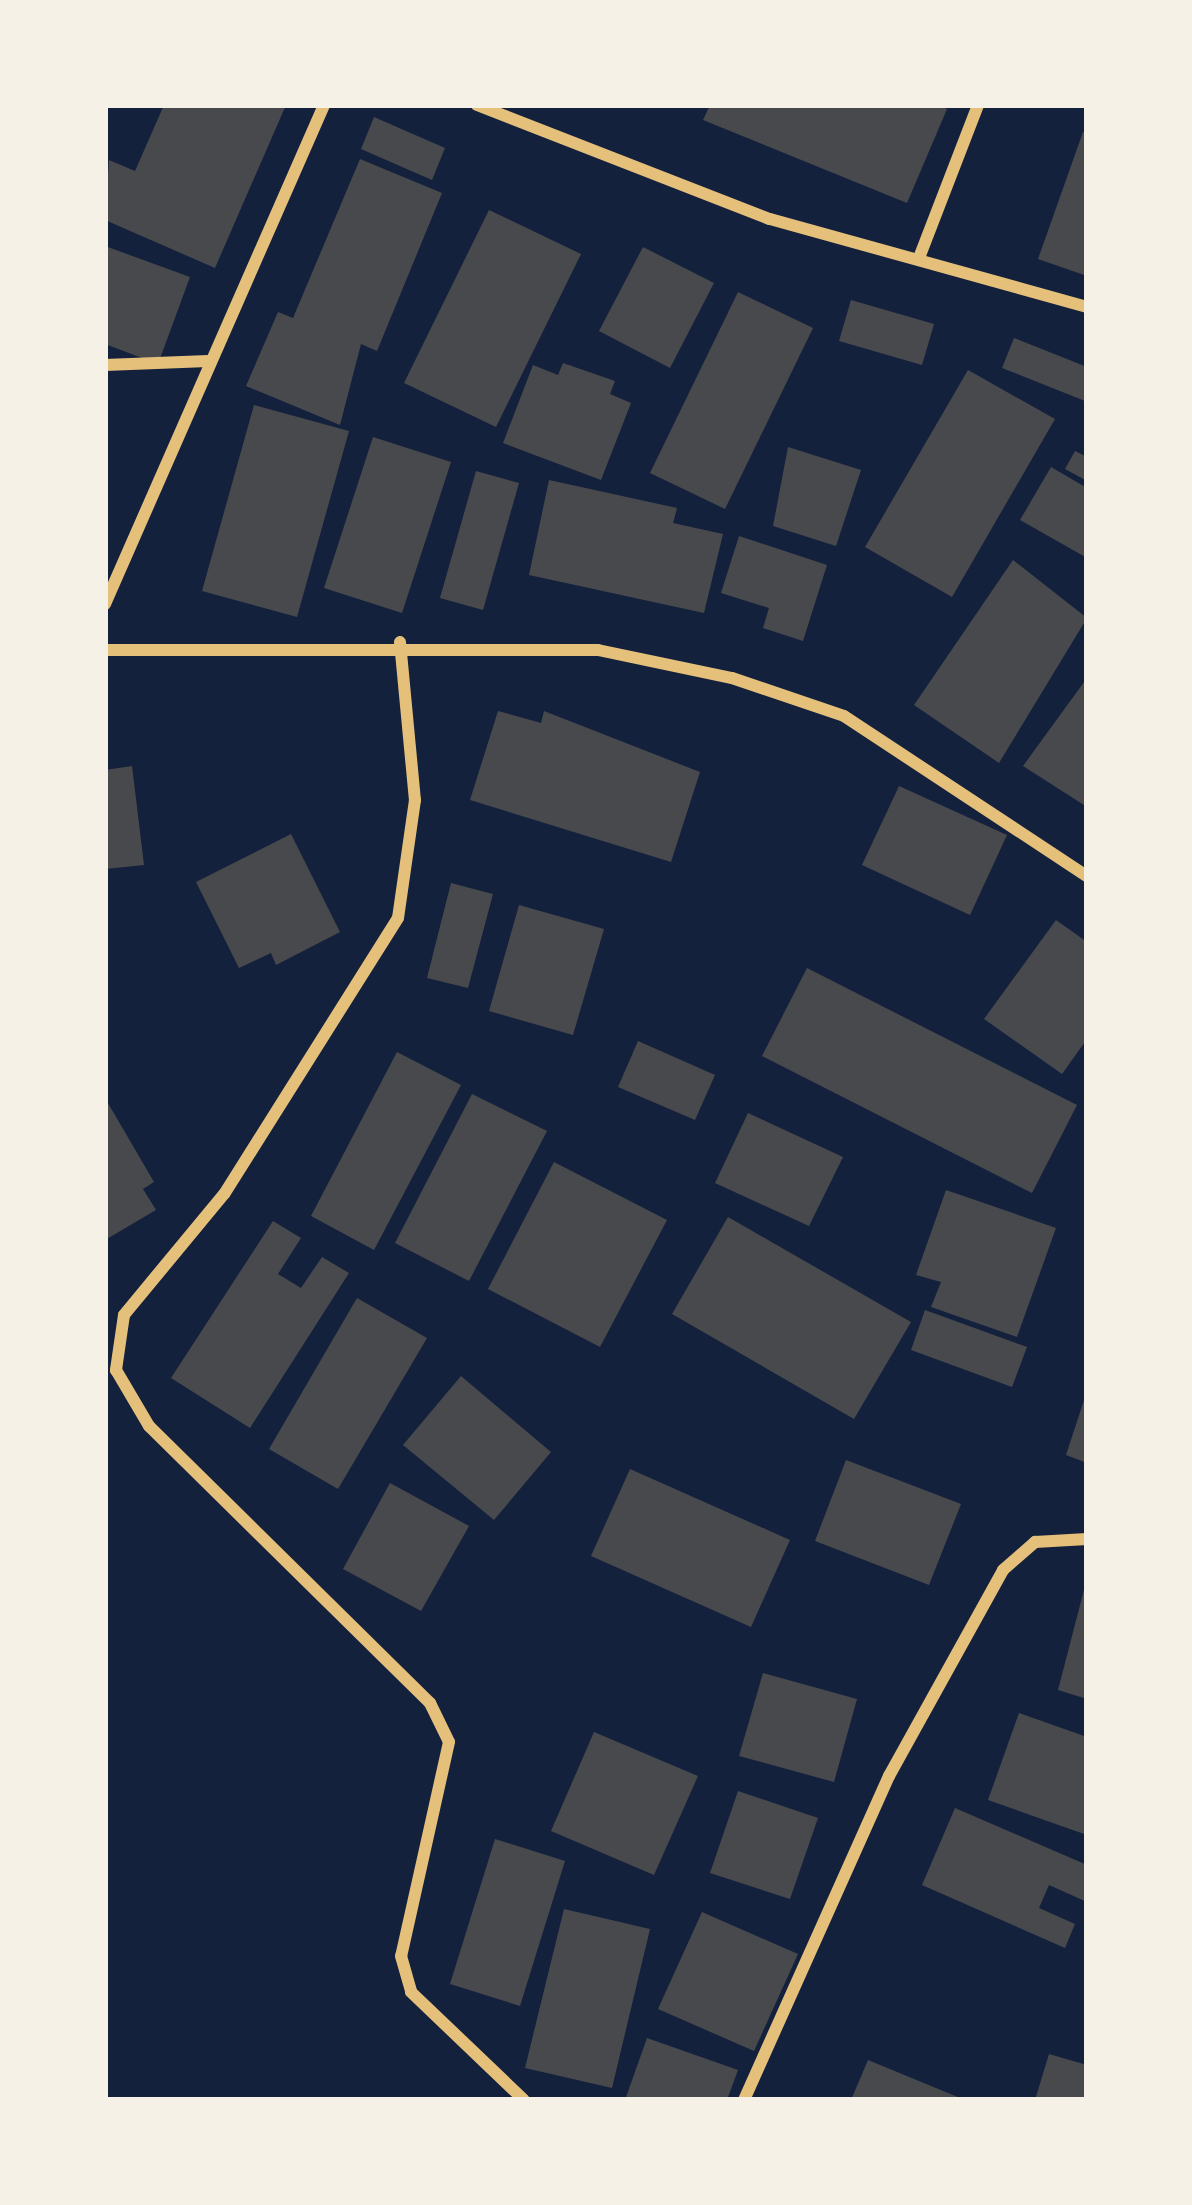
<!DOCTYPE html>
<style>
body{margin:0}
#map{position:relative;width:1192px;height:2205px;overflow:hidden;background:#14213d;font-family:Quicksand,sans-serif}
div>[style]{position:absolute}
.building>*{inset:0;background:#48494c}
.minor>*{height:12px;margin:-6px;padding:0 6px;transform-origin:6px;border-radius:6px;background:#e5c07b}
span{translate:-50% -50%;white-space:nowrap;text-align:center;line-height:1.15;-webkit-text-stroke:12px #f6f1e7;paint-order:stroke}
.frame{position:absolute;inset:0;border:108px solid #f6f1e7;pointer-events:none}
</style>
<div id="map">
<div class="building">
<div style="clip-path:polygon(164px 105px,286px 105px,215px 268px,105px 220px,109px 160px,135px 171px)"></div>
<div style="clip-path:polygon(710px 105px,937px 105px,947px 109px,907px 203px,703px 120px)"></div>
<div style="clip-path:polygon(374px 117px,445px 148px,432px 180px,361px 149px)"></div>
<div style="clip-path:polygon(1083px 132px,1087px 133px,1087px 276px,1038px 259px)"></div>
<div style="clip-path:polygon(360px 159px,442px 193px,377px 351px,361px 344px,340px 425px,246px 386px,278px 312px,293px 318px)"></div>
<div style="clip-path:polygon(489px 210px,581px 254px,496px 427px,404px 383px)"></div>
<div style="clip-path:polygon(105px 246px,190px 277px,158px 364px,105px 344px)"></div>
<div style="clip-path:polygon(643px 247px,714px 283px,670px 368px,599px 331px)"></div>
<div style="clip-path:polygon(738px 292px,813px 328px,725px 509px,650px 473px)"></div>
<div style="clip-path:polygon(851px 300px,934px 324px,922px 365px,839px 341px)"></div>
<div style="clip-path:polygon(1014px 338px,1087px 367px,1085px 401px,1002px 368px)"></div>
<div style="clip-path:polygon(563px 363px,615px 381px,610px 394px,631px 403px,601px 480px,503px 443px,533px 365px,558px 375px)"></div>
<div style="clip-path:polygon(968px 370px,1055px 419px,952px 597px,865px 547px)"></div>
<div style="clip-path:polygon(254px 405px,349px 431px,297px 617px,202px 591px)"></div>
<div style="clip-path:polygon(373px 437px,451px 462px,402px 613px,324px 588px)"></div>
<div style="clip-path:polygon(788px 447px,861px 470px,836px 546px,773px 526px)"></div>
<div style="clip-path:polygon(1075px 451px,1087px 457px,1087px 481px,1065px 469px)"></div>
<div style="clip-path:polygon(1051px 467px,1087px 488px,1087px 558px,1020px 520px)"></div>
<div style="clip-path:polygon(476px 471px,519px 483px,483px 610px,440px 598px)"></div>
<div style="clip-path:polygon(549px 480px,677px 508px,673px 523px,723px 534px,704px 613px,529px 575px)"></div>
<div style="clip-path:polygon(739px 536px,827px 565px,803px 641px,763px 628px,769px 608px,721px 593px)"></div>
<div style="clip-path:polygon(1013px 560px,1087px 618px,999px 763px,914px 705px)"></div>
<div style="clip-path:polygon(1087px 678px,1087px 807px,1023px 766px)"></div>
<div style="clip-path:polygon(498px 711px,541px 723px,544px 711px,700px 772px,671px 862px,470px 800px)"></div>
<div style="clip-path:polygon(132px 766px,144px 865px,105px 869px,105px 770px)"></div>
<div style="clip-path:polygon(899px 786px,1007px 835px,970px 915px,862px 865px)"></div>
<div style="clip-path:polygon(291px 834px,340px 932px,276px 965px,271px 953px,239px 968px,196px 882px)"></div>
<div style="clip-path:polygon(451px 883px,493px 894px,468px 988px,427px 978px)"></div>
<div style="clip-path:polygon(519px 905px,604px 929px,573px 1035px,489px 1011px)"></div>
<div style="clip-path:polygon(1056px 920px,1087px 942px,1087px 1039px,1062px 1074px,984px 1019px)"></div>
<div style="clip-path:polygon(807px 968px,1077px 1105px,1032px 1193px,762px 1056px)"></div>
<div style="clip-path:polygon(638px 1041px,715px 1075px,695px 1120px,618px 1087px)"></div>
<div style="clip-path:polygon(397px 1052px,461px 1085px,374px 1250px,311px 1216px)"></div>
<div style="clip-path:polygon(472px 1094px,547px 1131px,469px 1281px,395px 1243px)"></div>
<div style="clip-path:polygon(105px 1098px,154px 1182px,143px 1189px,156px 1210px,105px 1240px)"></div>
<div style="clip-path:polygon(748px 1113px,843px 1157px,809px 1226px,715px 1183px)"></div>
<div style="clip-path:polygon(554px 1162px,667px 1220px,600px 1347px,488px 1289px)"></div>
<div style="clip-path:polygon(946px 1190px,1056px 1228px,1017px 1337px,931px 1307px,941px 1282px,916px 1275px)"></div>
<div style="clip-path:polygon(728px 1217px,911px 1322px,854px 1419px,672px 1314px)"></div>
<div style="clip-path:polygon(273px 1221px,301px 1238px,278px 1274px,301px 1288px,322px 1257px,349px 1273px,250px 1428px,171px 1378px)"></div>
<div style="clip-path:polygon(357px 1298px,427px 1338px,338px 1489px,269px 1449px)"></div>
<div style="clip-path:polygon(925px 1310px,1027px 1347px,1012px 1387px,911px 1350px)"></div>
<div style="clip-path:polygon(461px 1376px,551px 1452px,494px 1520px,403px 1445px)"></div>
<div style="clip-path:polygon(1086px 1394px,1087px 1394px,1087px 1463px,1066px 1455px)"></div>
<div style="clip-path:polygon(846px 1460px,961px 1504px,929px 1585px,815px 1541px)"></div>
<div style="clip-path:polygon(630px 1469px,790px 1540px,751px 1627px,591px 1556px)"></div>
<div style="clip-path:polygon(390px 1483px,469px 1526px,421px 1611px,343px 1569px)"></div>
<div style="clip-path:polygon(1086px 1582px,1087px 1582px,1087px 1699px,1058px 1690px)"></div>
<div style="clip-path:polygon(763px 1673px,857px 1699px,834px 1782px,739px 1756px)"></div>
<div style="clip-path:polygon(1019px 1713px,1087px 1737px,1087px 1835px,988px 1800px)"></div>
<div style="clip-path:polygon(594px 1732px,698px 1776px,654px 1875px,551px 1831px)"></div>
<div style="clip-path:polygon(738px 1791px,818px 1818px,790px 1899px,710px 1873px)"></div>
<div style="clip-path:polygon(955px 1808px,1087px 1865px,1087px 1902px,1049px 1885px,1039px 1908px,1075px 1924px,1065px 1948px,922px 1885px)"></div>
<div style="clip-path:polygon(495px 1839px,565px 1861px,520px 2006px,450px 1984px)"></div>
<div style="clip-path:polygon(564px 1909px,650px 1929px,612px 2088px,525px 2068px)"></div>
<div style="clip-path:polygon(702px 1912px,798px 1954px,754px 2051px,658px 2009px)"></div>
<div style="clip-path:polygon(647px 2038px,738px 2070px,727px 2100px,625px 2100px)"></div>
<div style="clip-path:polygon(1049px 2054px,1087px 2065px,1087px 2100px,1035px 2100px)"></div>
<div style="clip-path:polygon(868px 2060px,965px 2100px,851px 2100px)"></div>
</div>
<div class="minor">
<div style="left:477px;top:105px;width:314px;rotate:21.3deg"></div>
<div style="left:770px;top:219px;width:329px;rotate:15.5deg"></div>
<div style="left:919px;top:258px;width:164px;rotate:-68.9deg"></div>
<div style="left:105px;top:365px;width:103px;rotate:-2.2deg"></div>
<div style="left:105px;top:604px;width:545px;rotate:-66.3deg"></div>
<div style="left:400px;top:642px;width:159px;rotate:84.6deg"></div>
<div style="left:415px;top:800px;width:119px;rotate:98.2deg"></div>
<div style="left:398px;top:918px;width:326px;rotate:122.2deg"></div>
<div style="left:224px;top:1194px;width:157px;rotate:129.6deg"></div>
<div style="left:124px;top:1315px;width:56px;rotate:98.3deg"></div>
<div style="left:116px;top:1370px;width:65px;rotate:59.5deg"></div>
<div style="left:149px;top:1426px;width:395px;rotate:44.6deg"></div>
<div style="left:430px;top:1703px;width:43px;rotate:64deg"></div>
<div style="left:449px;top:1742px;width:219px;rotate:102.6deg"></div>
<div style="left:401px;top:1956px;width:37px;rotate:74deg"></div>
<div style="left:411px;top:1992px;width:156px;rotate:43.7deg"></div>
<div style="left:105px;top:650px;width:493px"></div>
<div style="left:598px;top:650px;width:137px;rotate:11.8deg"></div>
<div style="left:732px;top:678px;width:118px;rotate:18.7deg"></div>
<div style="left:844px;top:716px;width:291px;rotate:33.4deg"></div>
<div style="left:744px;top:2100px;width:355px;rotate:-65.9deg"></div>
<div style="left:889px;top:1776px;width:235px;rotate:-61deg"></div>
<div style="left:1003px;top:1570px;width:43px;rotate:-41.2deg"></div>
<div style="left:1035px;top:1542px;width:52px;rotate:-3.3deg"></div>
</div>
<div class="frame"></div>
</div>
